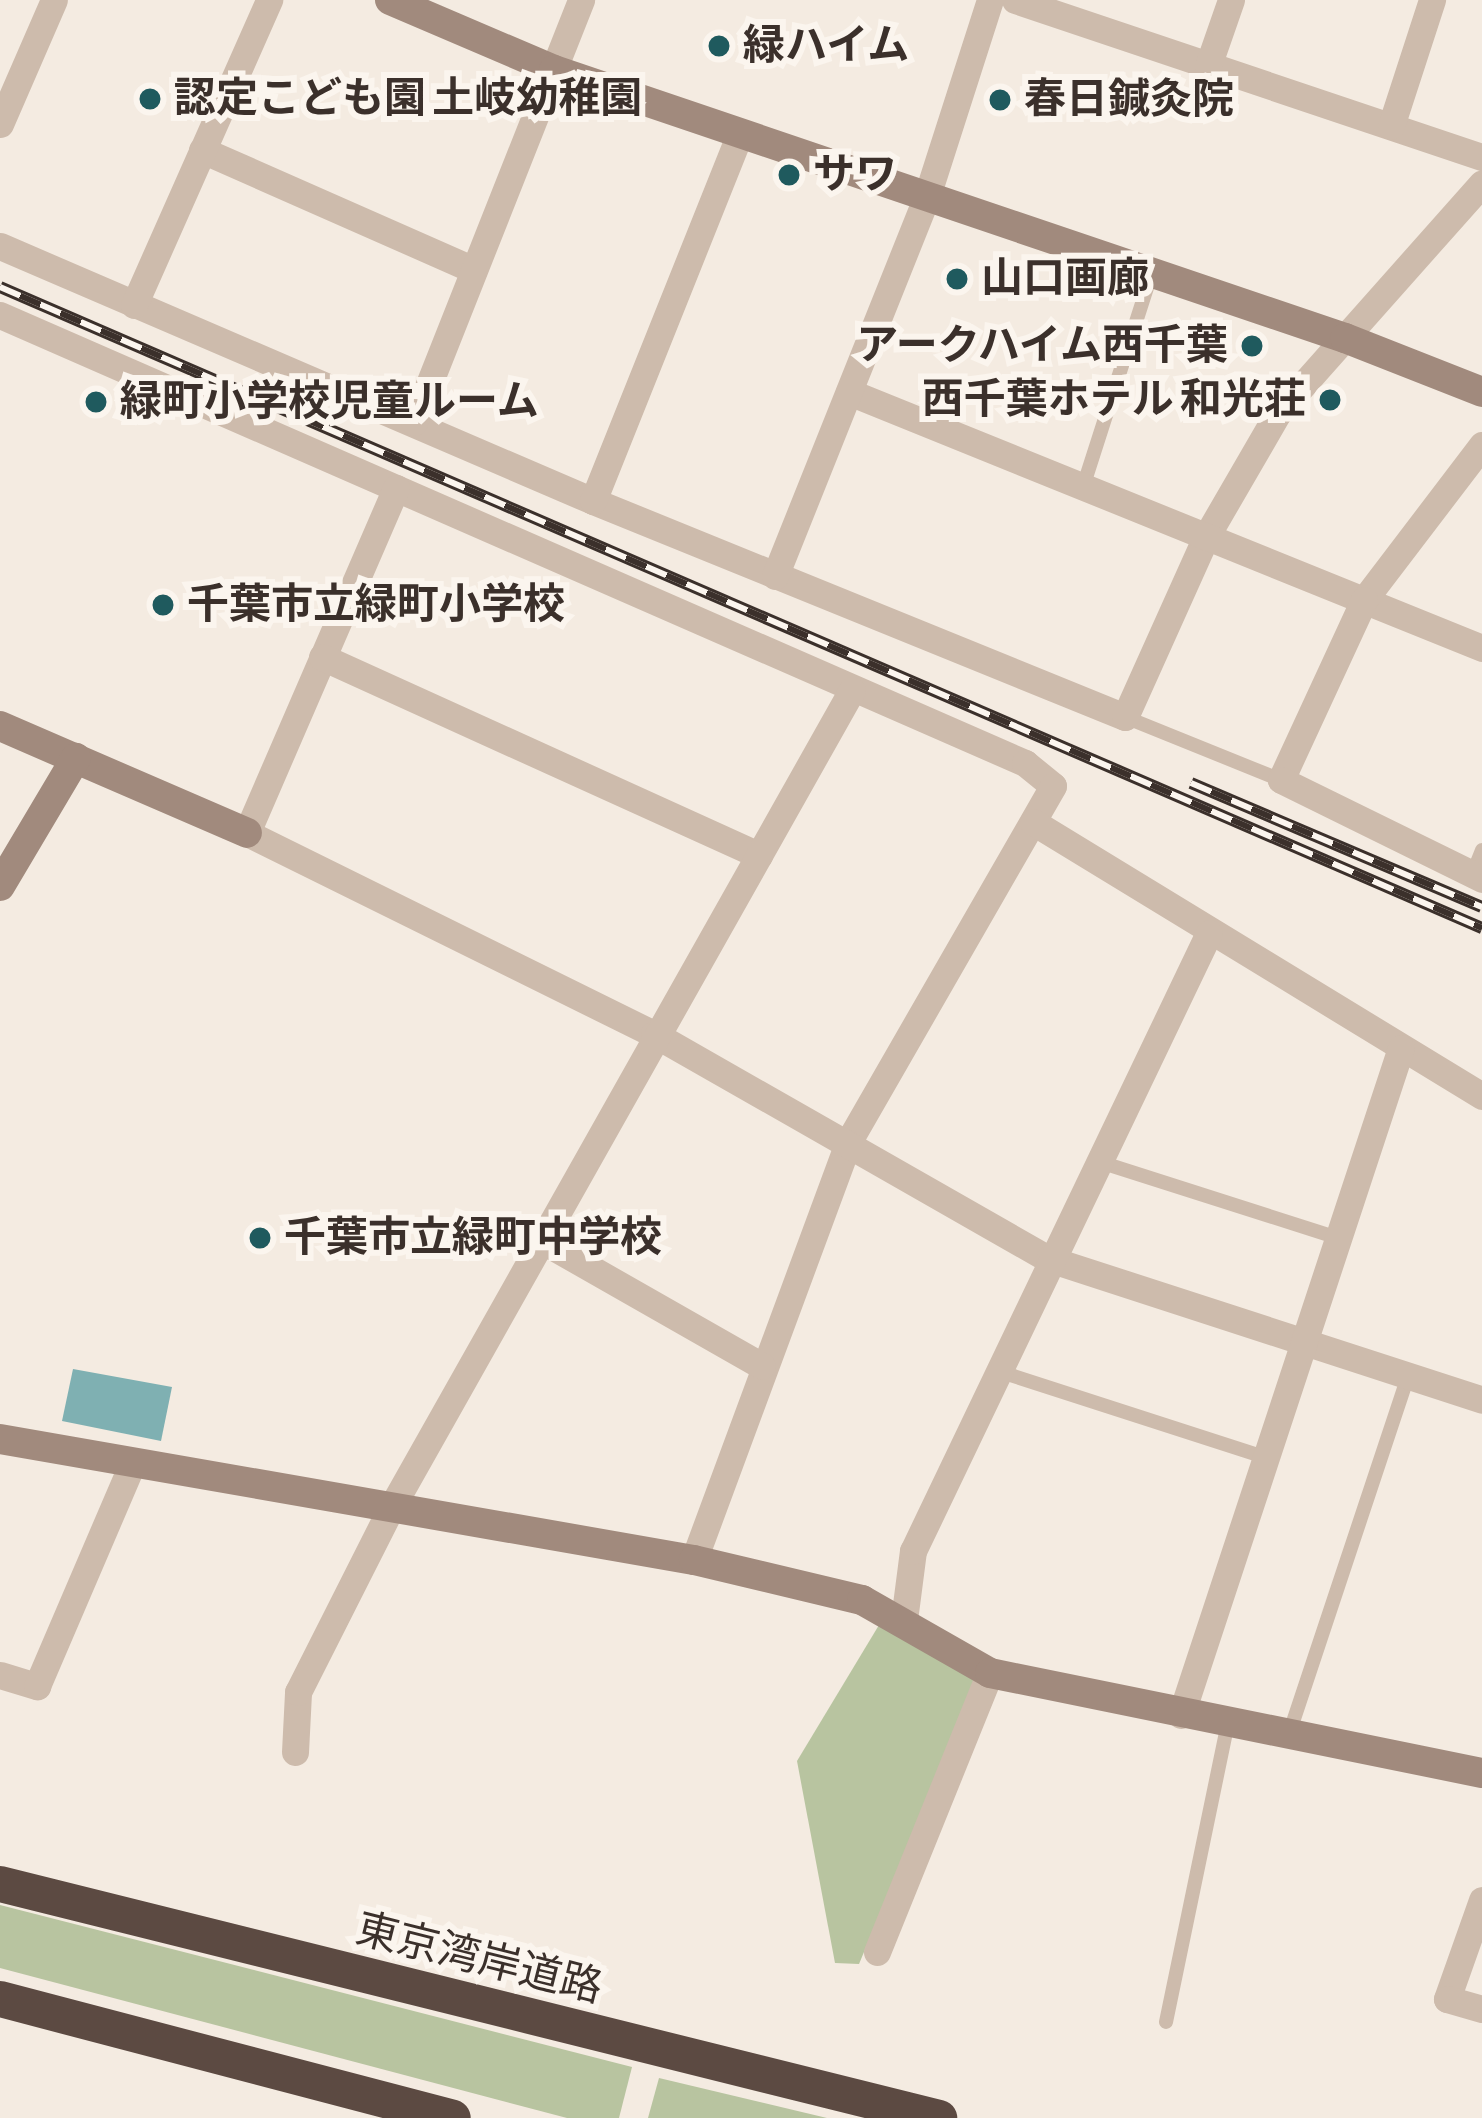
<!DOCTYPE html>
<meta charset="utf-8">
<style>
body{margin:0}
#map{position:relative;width:1482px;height:2118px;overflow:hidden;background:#f4ebe1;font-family:"Alegreya Sans","Noto Sans JP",sans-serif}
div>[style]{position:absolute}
.green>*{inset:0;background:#b8c4a0}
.water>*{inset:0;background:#7fb0b2}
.lane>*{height:14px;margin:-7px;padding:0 7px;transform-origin:7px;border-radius:7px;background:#cdbbac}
.street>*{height:27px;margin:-13.5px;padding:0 13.5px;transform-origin:13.5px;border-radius:13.5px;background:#cdbbac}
.secondary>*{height:30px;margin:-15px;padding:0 15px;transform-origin:15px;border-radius:15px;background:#a18a7d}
.highway>*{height:36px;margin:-18px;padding:0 18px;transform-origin:18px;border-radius:18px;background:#5c4a42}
.rail>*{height:12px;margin-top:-6px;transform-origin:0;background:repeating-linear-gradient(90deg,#fbf5ee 0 22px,#3b302b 0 44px);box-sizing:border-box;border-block:3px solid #3b302b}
.dots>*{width:33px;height:33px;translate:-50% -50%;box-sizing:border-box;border:6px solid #fbf5ee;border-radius:50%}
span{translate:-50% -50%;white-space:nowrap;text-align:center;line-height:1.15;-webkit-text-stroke:12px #fbf5ee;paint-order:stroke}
.poi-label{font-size:42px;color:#3b302b;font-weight:700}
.left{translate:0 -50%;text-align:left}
.right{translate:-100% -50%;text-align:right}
.street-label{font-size:42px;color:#3b302b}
</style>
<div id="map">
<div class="green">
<div style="clip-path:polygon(879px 1625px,971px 1675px,975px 1686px,859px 1964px,835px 1963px,797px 1761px)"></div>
<div style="clip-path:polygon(0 1905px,632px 2067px,619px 2118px,567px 2118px,0 1968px)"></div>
<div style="clip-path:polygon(659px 2078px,827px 2118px,648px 2118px)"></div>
</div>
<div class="water">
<div style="clip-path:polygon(73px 1369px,172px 1387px,161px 1441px,62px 1421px)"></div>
</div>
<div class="lane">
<div style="left:1083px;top:487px;width:226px;rotate:-72.2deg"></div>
<div style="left:1125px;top:717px;width:168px;rotate:22deg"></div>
<div style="left:1472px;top:875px;width:27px;rotate:-68deg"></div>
<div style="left:1100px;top:1162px;width:247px;rotate:17.7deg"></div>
<div style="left:998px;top:1371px;width:281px;rotate:17.9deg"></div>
<div style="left:1289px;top:1734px;width:376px;rotate:-71.6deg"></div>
<div style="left:1166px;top:2022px;width:306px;rotate:-78.3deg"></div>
</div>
<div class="street">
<div style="left:1015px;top:0;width:493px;rotate:18.6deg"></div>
<div style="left:1208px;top:66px;width:70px;rotate:-70.8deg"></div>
<div style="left:0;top:124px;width:135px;rotate:-66.5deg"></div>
<div style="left:1391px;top:126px;width:133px;rotate:-72deg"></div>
<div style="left:202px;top:150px;width:297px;rotate:23.8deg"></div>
<div style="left:0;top:246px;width:646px;rotate:23.27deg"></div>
<div style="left:593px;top:501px;width:574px;rotate:22.1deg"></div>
<div style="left:1125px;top:717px;width:197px;rotate:-65.8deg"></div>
<div style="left:1206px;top:537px;width:143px;rotate:-59.9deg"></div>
<div style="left:1278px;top:413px;width:307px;rotate:-48.4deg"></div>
<div style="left:134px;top:305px;width:334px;rotate:-66.1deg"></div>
<div style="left:0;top:315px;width:1119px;rotate:23.61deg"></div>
<div style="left:1025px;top:763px;width:36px;rotate:39deg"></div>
<div style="left:1053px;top:786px;width:412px;rotate:119.9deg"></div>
<div style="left:848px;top:1143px;width:445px;rotate:110.3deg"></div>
<div style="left:849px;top:392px;width:683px;rotate:22.02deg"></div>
<div style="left:414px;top:422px;width:454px;rotate:-68.4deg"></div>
<div style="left:1482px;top:445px;width:195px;rotate:127.3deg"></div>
<div style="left:1364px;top:600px;width:198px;rotate:114.8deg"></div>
<div style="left:1281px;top:780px;width:224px;rotate:26.2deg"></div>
<div style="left:396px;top:488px;width:376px;rotate:113.4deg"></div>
<div style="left:247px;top:833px;width:454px;rotate:26.3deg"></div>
<div style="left:654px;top:1034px;width:455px;rotate:29.7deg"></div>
<div style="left:1049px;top:1259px;width:455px;rotate:18deg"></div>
<div style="left:593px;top:501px;width:396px;rotate:-68.2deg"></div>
<div style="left:775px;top:576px;width:409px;rotate:-68.2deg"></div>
<div style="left:927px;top:196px;width:206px;rotate:-72.2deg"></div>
<div style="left:322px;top:657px;width:480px;rotate:24.4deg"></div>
<div style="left:1033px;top:822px;width:526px;rotate:31.39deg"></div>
<div style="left:541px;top:1240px;width:254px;rotate:29.7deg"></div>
<div style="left:904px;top:1620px;width:70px;rotate:-82.6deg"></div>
<div style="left:913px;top:1551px;width:685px;rotate:-64.41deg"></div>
<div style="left:0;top:1675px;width:39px;rotate:17deg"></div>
<div style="left:37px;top:1686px;width:244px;rotate:-66.8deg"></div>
<div style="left:1181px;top:1715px;width:702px;rotate:-71.75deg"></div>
<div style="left:295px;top:1752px;width:60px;rotate:-87.1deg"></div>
<div style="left:298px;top:1692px;width:204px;rotate:-63.2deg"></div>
<div style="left:390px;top:1510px;width:941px;rotate:-60.6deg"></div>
<div style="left:1482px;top:1900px;width:105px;rotate:109.5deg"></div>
<div style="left:1447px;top:1999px;width:36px;rotate:16deg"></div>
<div style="left:877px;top:1952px;width:301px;rotate:-68deg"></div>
</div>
<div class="secondary">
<div style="left:390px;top:0;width:178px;rotate:23.1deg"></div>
<div style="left:554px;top:70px;width:835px;rotate:18.72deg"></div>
<div style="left:1345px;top:338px;width:147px;rotate:21.5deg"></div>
<div style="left:0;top:726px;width:269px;rotate:23.4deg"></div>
<div style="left:0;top:886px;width:149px;rotate:-59.3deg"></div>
<div style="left:0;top:1439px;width:704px;rotate:9.89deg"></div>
<div style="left:694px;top:1560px;width:173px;rotate:13.4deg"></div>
<div style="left:862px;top:1600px;width:147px;rotate:29.7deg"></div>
<div style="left:990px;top:1673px;width:502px;rotate:11.49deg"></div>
</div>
<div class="highway">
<div style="left:0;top:1884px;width:968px;rotate:13.99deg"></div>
<div style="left:0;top:1999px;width:468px;rotate:14.7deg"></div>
</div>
<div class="rail">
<div style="left:0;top:287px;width:1615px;rotate:23.39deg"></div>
<div style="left:1191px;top:783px;width:316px;rotate:23.1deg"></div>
</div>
<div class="dots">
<div style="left:719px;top:46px;background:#1f5a5e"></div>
<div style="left:150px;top:99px;background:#1f5a5e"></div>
<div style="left:1000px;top:100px;background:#1f5a5e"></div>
<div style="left:789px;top:175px;background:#1f5a5e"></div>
<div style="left:957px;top:279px;background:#1f5a5e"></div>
<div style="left:1252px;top:346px;background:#1f5a5e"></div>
<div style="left:1330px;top:400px;background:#1f5a5e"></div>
<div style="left:96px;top:402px;background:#1f5a5e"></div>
<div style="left:163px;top:605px;background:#1f5a5e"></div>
<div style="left:260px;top:1238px;background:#1f5a5e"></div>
</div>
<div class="poi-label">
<span class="left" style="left:743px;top:46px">緑ハイム</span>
<span class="left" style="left:174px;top:99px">認定こども園 土岐幼稚園</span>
<span class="left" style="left:1024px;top:100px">春日鍼灸院</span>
<span class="left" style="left:813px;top:175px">サワ</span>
<span class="left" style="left:981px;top:279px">山口画廊</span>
<span class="right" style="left:1228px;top:346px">アークハイム西千葉</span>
<span class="right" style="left:1306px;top:400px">西千葉ホテル 和光荘</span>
<span class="left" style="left:120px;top:402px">緑町小学校児童ルーム</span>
<span class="left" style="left:187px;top:605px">千葉市立緑町小学校</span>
<span class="left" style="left:284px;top:1238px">千葉市立緑町中学校</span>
</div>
<div class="street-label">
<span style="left:479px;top:1959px;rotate:14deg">東京湾岸道路</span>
</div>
</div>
